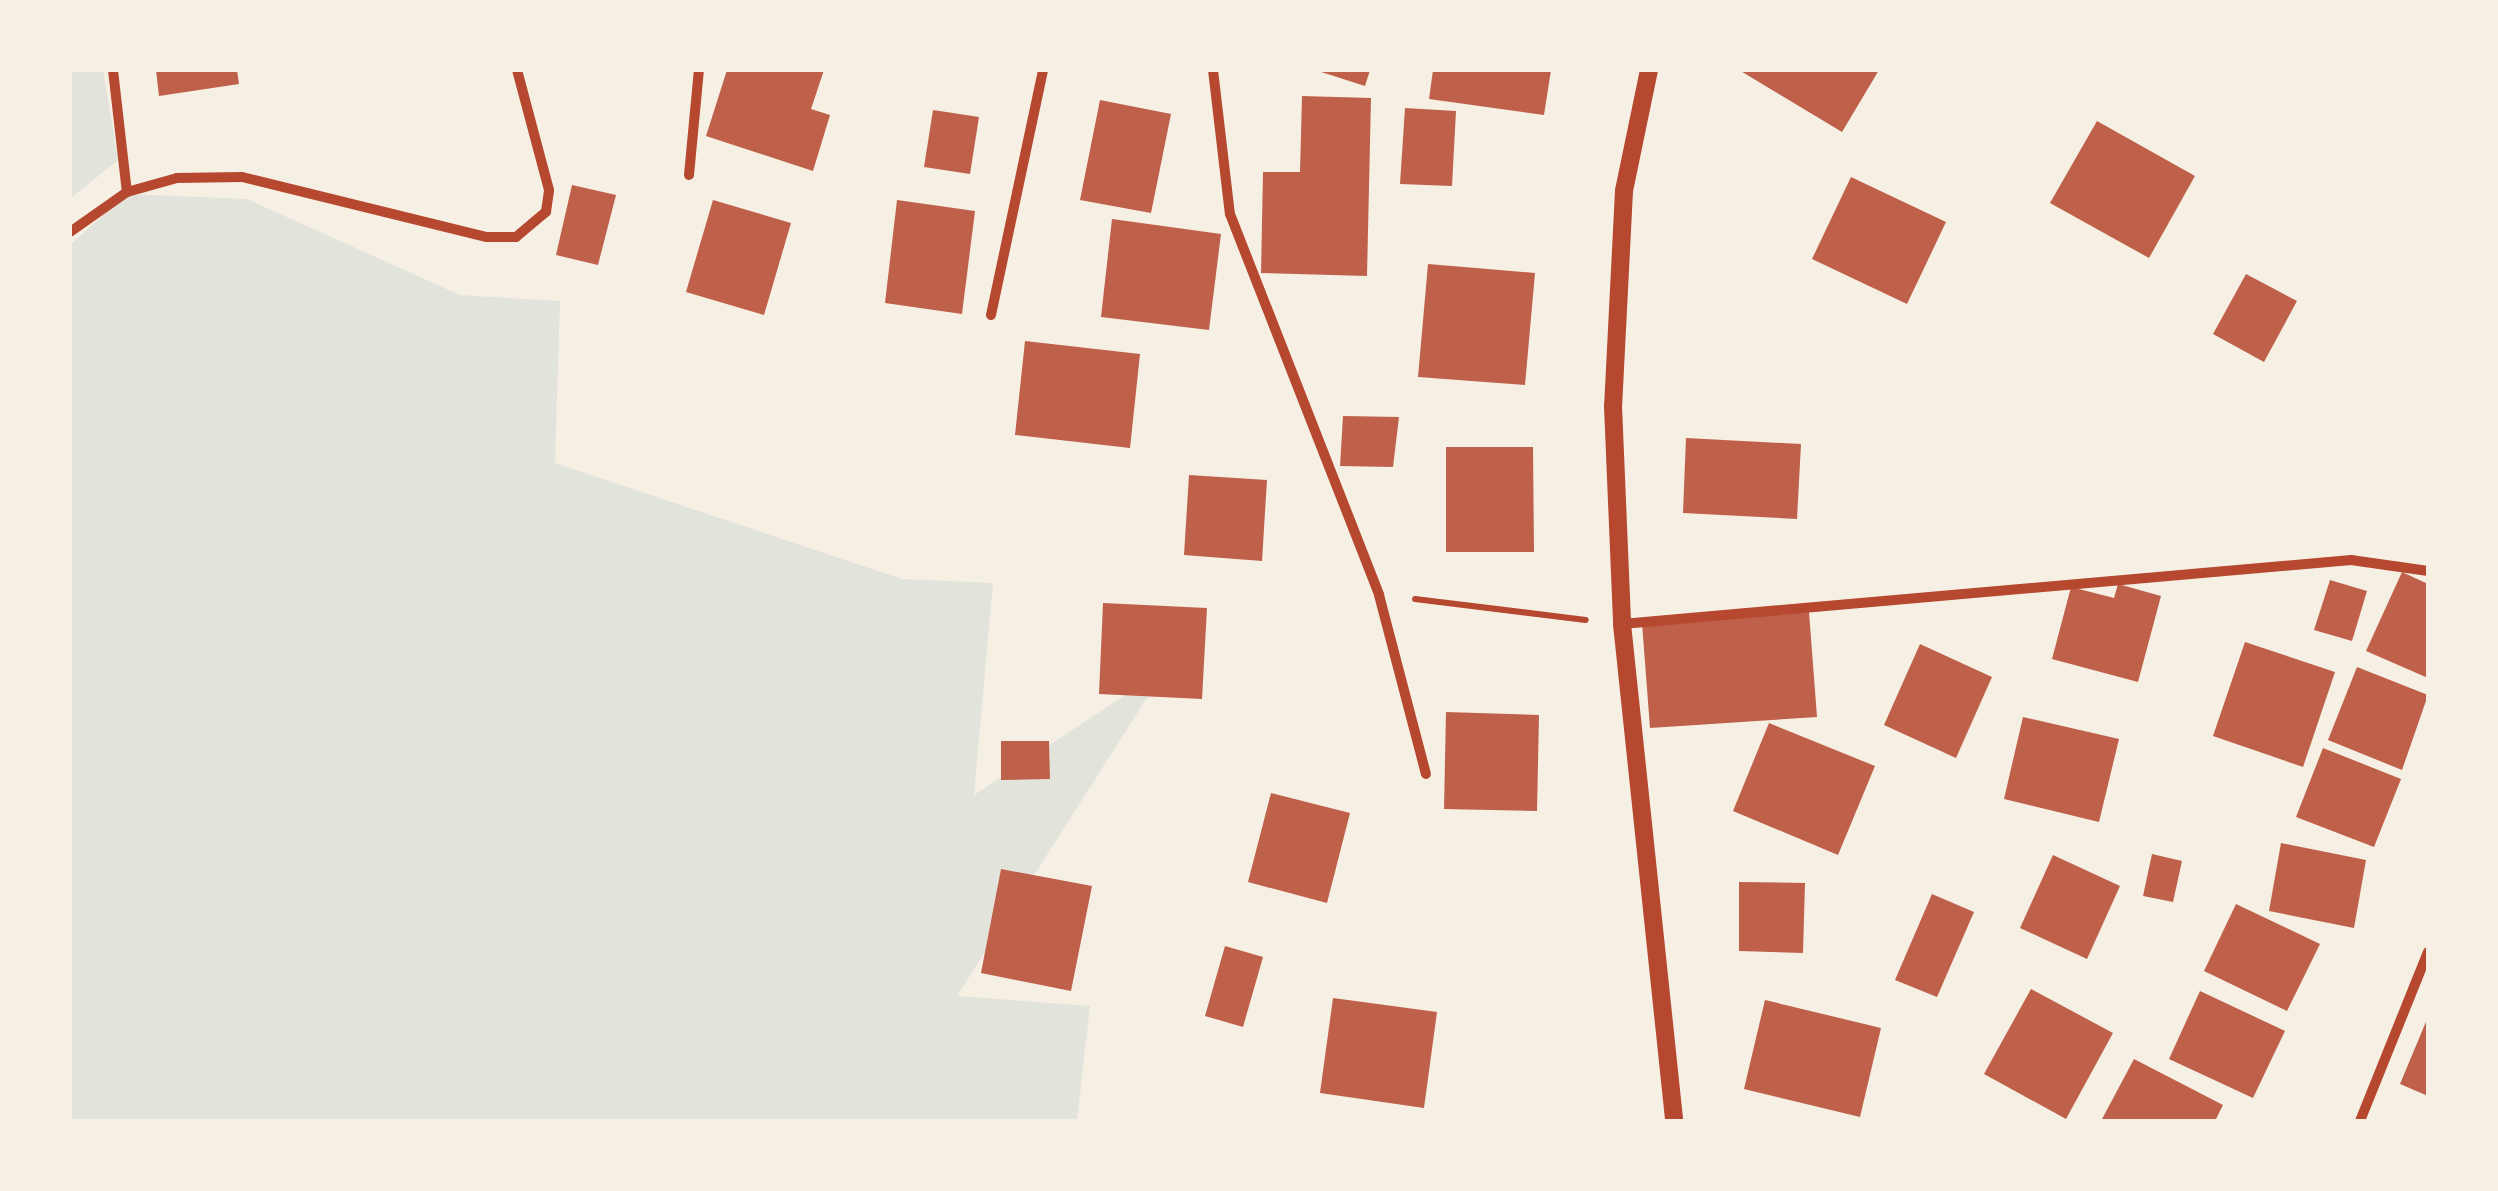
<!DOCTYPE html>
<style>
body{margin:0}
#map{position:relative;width:2498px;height:1191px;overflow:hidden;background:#f6efe4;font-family:Arial,sans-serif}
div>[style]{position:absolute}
.green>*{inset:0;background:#e2e4dc}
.building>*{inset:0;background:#bf614a}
.path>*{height:6px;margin:-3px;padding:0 3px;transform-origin:3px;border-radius:3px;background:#b5482f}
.minor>*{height:10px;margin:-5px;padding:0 5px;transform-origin:5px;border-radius:5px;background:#b5482f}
.tertiary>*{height:18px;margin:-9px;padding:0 9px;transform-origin:9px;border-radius:9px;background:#b5482f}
span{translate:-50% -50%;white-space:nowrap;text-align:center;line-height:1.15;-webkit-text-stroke:8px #f6efe4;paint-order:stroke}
.frame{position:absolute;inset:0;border:72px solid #f6efe4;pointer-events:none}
</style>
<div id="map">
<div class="green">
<div style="clip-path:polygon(70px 70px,103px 70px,118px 160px,70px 199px)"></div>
<div style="clip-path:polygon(127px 194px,247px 199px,460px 295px,560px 301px,555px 463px,902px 579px,993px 583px,974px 795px,1166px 668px,957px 996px,1090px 1006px,1077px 1121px,70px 1121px,70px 245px)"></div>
</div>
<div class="building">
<div style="clip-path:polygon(156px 70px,237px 70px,239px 84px,159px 96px)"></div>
<div style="clip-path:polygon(727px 70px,824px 70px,811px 109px,830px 115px,813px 171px,706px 136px)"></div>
<div style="clip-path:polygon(1315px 70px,1370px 70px,1365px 86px)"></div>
<div style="clip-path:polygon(1433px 70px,1551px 70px,1544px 115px,1429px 99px)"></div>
<div style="clip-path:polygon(1739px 70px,1879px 70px,1842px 132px)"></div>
<div style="clip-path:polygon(1302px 96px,1371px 98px,1367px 276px,1261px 273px,1263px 172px,1300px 172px)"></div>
<div style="clip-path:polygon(1100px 100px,1171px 114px,1151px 213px,1080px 200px)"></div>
<div style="clip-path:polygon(1405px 108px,1456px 111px,1452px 186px,1400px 184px)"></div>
<div style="clip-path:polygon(933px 110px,979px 117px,970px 174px,924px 167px)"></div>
<div style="clip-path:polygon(2097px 121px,2195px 176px,2149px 258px,2050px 203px)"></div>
<div style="clip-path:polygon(1851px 177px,1946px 222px,1907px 304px,1812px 259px)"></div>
<div style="clip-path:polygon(572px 185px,616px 195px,598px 265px,556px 255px)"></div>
<div style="clip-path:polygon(713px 200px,791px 223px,764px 315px,686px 292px)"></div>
<div style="clip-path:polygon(897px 200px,975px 211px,962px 314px,885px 303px)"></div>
<div style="clip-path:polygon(1112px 219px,1221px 234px,1209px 330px,1101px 317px)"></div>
<div style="clip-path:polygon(1428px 264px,1535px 273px,1525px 385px,1418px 377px)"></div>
<div style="clip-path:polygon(2246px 274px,2297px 301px,2264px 362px,2213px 334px)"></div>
<div style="clip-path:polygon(1025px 341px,1140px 354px,1130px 448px,1015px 435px)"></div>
<div style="clip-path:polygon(1343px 416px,1399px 417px,1393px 467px,1340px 466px)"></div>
<div style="clip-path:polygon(1686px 438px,1801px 444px,1797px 519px,1683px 513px)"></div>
<div style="clip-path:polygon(1446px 447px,1533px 447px,1534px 552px,1446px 552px)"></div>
<div style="clip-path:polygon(1189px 475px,1267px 480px,1262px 561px,1184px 555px)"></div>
<div style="clip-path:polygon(2402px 572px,2428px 584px,2428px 678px,2366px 651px)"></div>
<div style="clip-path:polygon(2330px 580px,2367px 591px,2352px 641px,2314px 630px)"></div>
<div style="clip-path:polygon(2118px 584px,2161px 596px,2138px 682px,2052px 659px,2071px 587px,2114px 598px)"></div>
<div style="clip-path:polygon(1103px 603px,1207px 608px,1202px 699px,1099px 694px)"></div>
<div style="clip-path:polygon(1809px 612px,1817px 717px,1650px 728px,1642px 623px)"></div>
<div style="clip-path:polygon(2245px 642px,2335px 672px,2303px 767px,2213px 736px)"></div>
<div style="clip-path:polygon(1920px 644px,1992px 677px,1956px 758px,1884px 725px)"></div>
<div style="clip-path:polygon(2357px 667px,2428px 695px,2402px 770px,2328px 740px)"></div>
<div style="clip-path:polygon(1446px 712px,1539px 715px,1537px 811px,1444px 809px)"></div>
<div style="clip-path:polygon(2023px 717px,2119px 739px,2099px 822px,2004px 799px)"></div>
<div style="clip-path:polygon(1769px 723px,1875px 766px,1838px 855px,1733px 811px)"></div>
<div style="clip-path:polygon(1001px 741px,1049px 741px,1050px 779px,1001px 780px)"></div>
<div style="clip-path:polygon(2323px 748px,2401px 779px,2374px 847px,2296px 817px)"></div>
<div style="clip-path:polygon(1271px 793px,1350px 813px,1327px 903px,1248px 882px)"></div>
<div style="clip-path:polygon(2281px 843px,2366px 860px,2354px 928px,2269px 911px)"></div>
<div style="clip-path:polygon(2152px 854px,2182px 861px,2173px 902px,2143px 896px)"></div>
<div style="clip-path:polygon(2053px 855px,2120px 886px,2087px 959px,2020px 928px)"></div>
<div style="clip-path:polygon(1001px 869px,1092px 886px,1071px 991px,981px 973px)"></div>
<div style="clip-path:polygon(1739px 882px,1805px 883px,1803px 953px,1739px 951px)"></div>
<div style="clip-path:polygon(1932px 894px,1974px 912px,1937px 997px,1895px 980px)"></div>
<div style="clip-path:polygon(2236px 904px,2320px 944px,2287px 1011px,2204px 971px)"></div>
<div style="clip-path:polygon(1225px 946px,1263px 957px,1243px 1027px,1205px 1016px)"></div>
<div style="clip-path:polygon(2031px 989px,2113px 1033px,2066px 1119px,1984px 1074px)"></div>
<div style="clip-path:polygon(2200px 991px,2285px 1031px,2253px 1098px,2169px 1059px)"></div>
<div style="clip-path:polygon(1333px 998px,1437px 1012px,1424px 1108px,1320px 1093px)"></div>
<div style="clip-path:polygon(1765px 1000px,1881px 1028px,1860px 1117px,1744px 1089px)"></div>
<div style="clip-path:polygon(2428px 1017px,2428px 1096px,2400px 1084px)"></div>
<div style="clip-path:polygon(2134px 1059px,2223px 1105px,2215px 1121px,2101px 1121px)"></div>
</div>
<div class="path">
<div style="left:1415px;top:599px;width:172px;rotate:7deg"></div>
</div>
<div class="minor">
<div style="left:113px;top:70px;width:123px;rotate:83.5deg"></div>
<div style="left:127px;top:192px;width:52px;rotate:-15.6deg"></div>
<div style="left:177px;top:178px;width:65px;rotate:-0.9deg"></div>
<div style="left:242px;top:177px;width:252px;rotate:13.8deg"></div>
<div style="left:487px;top:237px;width:29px"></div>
<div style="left:516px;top:237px;width:39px;rotate:-40deg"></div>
<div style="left:546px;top:212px;width:22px;rotate:-82deg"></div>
<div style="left:549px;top:190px;width:124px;rotate:-104.9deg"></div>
<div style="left:1213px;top:70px;width:145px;rotate:83.3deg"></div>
<div style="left:1230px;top:214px;width:409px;rotate:68.6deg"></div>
<div style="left:1379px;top:595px;width:185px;rotate:75.3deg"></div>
<div style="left:689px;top:175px;width:105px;rotate:-84.6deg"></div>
<div style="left:70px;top:232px;width:70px;rotate:-35.1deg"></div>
<div style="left:991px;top:315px;width:250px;rotate:-78deg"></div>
<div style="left:1622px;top:624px;width:732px;rotate:-5.02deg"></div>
<div style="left:2351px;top:560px;width:78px;rotate:8.1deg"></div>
<div style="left:2360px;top:1121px;width:182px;rotate:-68.1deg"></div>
</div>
<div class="tertiary">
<div style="left:1649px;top:70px;width:124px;rotate:101.7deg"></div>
<div style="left:1624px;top:191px;width:215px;rotate:92.9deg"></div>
<div style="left:1613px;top:406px;width:218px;rotate:87.6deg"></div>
<div style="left:1622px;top:624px;width:500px;rotate:84deg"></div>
</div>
<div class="frame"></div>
</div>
